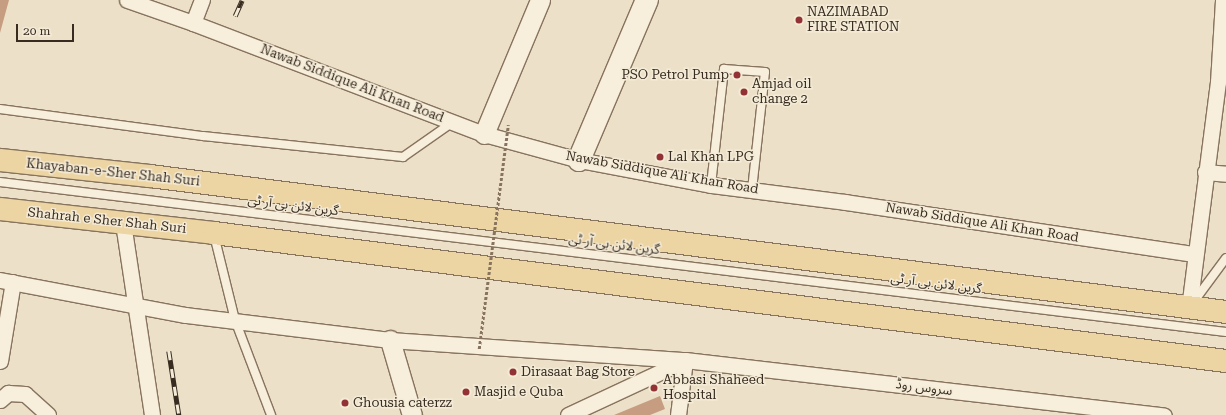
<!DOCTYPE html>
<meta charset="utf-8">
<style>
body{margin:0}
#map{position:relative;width:1226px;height:415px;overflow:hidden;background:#ece1c8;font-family:"Roboto Serif","Noto Sans Arabic",serif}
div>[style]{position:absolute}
.building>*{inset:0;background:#c79d81}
.roads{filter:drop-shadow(1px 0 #87735e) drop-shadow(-1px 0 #87735e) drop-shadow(0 1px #87735e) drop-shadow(0 -1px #87735e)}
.service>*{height:8px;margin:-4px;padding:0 4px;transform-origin:4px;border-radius:4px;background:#f7eedb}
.minor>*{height:15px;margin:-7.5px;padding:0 7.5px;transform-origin:7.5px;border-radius:7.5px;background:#f7eedb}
.tertiary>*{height:19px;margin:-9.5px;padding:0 9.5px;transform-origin:9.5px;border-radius:9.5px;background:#f7eedb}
.secondary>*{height:22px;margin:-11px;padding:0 11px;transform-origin:11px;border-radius:11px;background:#f7eedb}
.primary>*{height:22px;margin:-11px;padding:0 11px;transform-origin:11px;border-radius:11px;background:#ecd4a3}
.rail>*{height:4.5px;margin-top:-2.25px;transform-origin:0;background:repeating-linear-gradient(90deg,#f4ebd7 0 9px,#382c21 0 18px);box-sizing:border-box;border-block:1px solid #382c21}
.path-bridge>*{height:2.5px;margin-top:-1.25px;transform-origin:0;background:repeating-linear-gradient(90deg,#87735e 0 3px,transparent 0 5px)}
.dots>*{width:11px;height:11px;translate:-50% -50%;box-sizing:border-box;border:2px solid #f4ebd7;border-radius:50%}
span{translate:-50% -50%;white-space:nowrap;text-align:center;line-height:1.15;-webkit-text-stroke:3px #f4ebd7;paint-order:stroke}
.poi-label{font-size:13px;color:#382c21}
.left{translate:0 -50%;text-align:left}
.right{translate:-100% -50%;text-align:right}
.street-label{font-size:13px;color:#382c21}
.scale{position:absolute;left:16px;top:24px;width:58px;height:18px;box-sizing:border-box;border:2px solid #382c21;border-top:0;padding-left:5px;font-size:12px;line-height:14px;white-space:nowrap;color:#382c21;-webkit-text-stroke:3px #f4ebd7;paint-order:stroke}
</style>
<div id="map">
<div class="building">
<div style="clip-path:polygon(0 0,9px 0,0 33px)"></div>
<div style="clip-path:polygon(660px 396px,665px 409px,650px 415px,614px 415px)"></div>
</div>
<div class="roads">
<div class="service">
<div style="left:0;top:109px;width:205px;rotate:7.6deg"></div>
<div style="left:203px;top:136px;width:201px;rotate:6deg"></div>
<div style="left:403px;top:157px;width:61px;rotate:-35deg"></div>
<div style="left:0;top:182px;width:1235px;rotate:6.98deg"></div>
<div style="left:711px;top:185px;width:117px;rotate:-83.6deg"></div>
<div style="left:724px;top:69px;width:41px;rotate:4.2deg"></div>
<div style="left:765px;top:72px;width:119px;rotate:96.3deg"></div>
<div style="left:214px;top:235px;width:88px;rotate:76.1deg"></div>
<div style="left:235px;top:320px;width:102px;rotate:69.2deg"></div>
<div style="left:1192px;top:304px;width:57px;rotate:-53.5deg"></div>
</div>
<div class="minor">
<div style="left:127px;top:0;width:70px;rotate:19.2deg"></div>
<div style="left:193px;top:23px;width:311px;rotate:20.9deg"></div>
<div style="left:484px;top:134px;width:98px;rotate:15.3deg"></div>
<div style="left:579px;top:160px;width:134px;rotate:10.7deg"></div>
<div style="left:711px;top:185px;width:135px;rotate:7.2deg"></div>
<div style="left:845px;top:202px;width:354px;rotate:8.5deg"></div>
<div style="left:193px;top:23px;width:25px;rotate:-69deg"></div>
<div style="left:1205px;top:172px;width:21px;rotate:5deg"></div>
<div style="left:123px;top:223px;width:194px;rotate:81.4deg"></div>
<div style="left:0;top:280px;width:189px;rotate:10.7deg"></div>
<div style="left:186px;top:315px;width:206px;rotate:7deg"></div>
<div style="left:390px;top:340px;width:296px;rotate:3.9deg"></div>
<div style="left:685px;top:360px;width:482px;rotate:6.6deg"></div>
<div style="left:1189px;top:308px;width:228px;rotate:-82.7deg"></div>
<div style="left:1218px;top:82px;width:82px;rotate:-86.5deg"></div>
<div style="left:0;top:361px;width:80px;rotate:-80.7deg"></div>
<div style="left:0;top:400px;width:11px;rotate:-41deg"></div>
<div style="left:8px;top:393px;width:17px;rotate:3deg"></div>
<div style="left:25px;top:394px;width:31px;rotate:42deg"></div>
<div style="left:568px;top:415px;width:128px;rotate:-25deg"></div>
<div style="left:678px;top:415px;width:55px;rotate:-82.7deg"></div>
</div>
<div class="tertiary">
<div style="left:484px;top:134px;width:145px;rotate:-67.3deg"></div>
<div style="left:390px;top:340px;width:78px;rotate:73.7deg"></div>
</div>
<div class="secondary">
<div style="left:579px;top:160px;width:174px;rotate:-67deg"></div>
</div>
<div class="primary">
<div style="left:0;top:160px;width:151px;rotate:6.1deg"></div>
<div style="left:150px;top:176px;width:1085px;rotate:7.2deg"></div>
<div style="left:0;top:209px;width:215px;rotate:6.4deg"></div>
<div style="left:214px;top:233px;width:1020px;rotate:7.21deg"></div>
</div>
</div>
<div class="rail">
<div style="left:235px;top:16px;width:17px;rotate:-66deg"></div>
<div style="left:169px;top:351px;width:65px;rotate:81.1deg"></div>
</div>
<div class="path-bridge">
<div style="left:479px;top:349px;width:226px;rotate:-82.6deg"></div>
</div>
<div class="dots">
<div style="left:799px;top:20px;background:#923235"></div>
<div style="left:737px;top:75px;background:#923235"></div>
<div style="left:744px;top:92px;background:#923235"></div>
<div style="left:660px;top:157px;background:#923235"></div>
<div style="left:513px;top:372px;background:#923235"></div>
<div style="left:654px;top:388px;background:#923235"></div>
<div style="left:466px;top:392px;background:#923235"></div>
<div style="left:345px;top:403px;background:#923235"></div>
</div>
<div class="poi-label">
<span class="left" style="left:807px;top:20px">NAZIMABAD<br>FIRE STATION</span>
<span class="right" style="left:729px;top:75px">PSO Petrol Pump</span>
<span class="left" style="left:752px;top:92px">Amjad oil<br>change 2</span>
<span class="left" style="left:668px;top:157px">Lal Khan LPG</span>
<span class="left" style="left:521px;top:372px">Dirasaat Bag Store</span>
<span class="left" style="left:663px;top:388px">Abbasi Shaheed<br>Hospital</span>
<span class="left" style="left:474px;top:392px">Masjid e Quba</span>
<span class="left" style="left:353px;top:403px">Ghousia caterzz</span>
</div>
<div class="street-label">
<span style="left:352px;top:84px;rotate:21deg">Nawab Siddique Ali Khan Road</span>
<span style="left:113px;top:173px;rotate:6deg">Khayaban-e-Sher Shah Suri</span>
<span style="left:662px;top:173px;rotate:10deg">Nawab Siddique Ali Khan Road</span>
<span style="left:293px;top:206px;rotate:7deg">گرین لائن بی آر ٹی</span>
<span style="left:107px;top:221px;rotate:6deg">Shahrah e Sher Shah Suri</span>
<span style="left:982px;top:223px;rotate:9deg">Nawab Siddique Ali Khan Road</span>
<span style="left:614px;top:245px;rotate:7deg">گرین لائن بی آر ٹی</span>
<span style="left:936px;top:284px;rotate:7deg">گرین لائن بی آر ٹی</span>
<span style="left:924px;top:388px;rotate:7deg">سروس روڈ</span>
</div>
<div class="scale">20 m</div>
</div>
